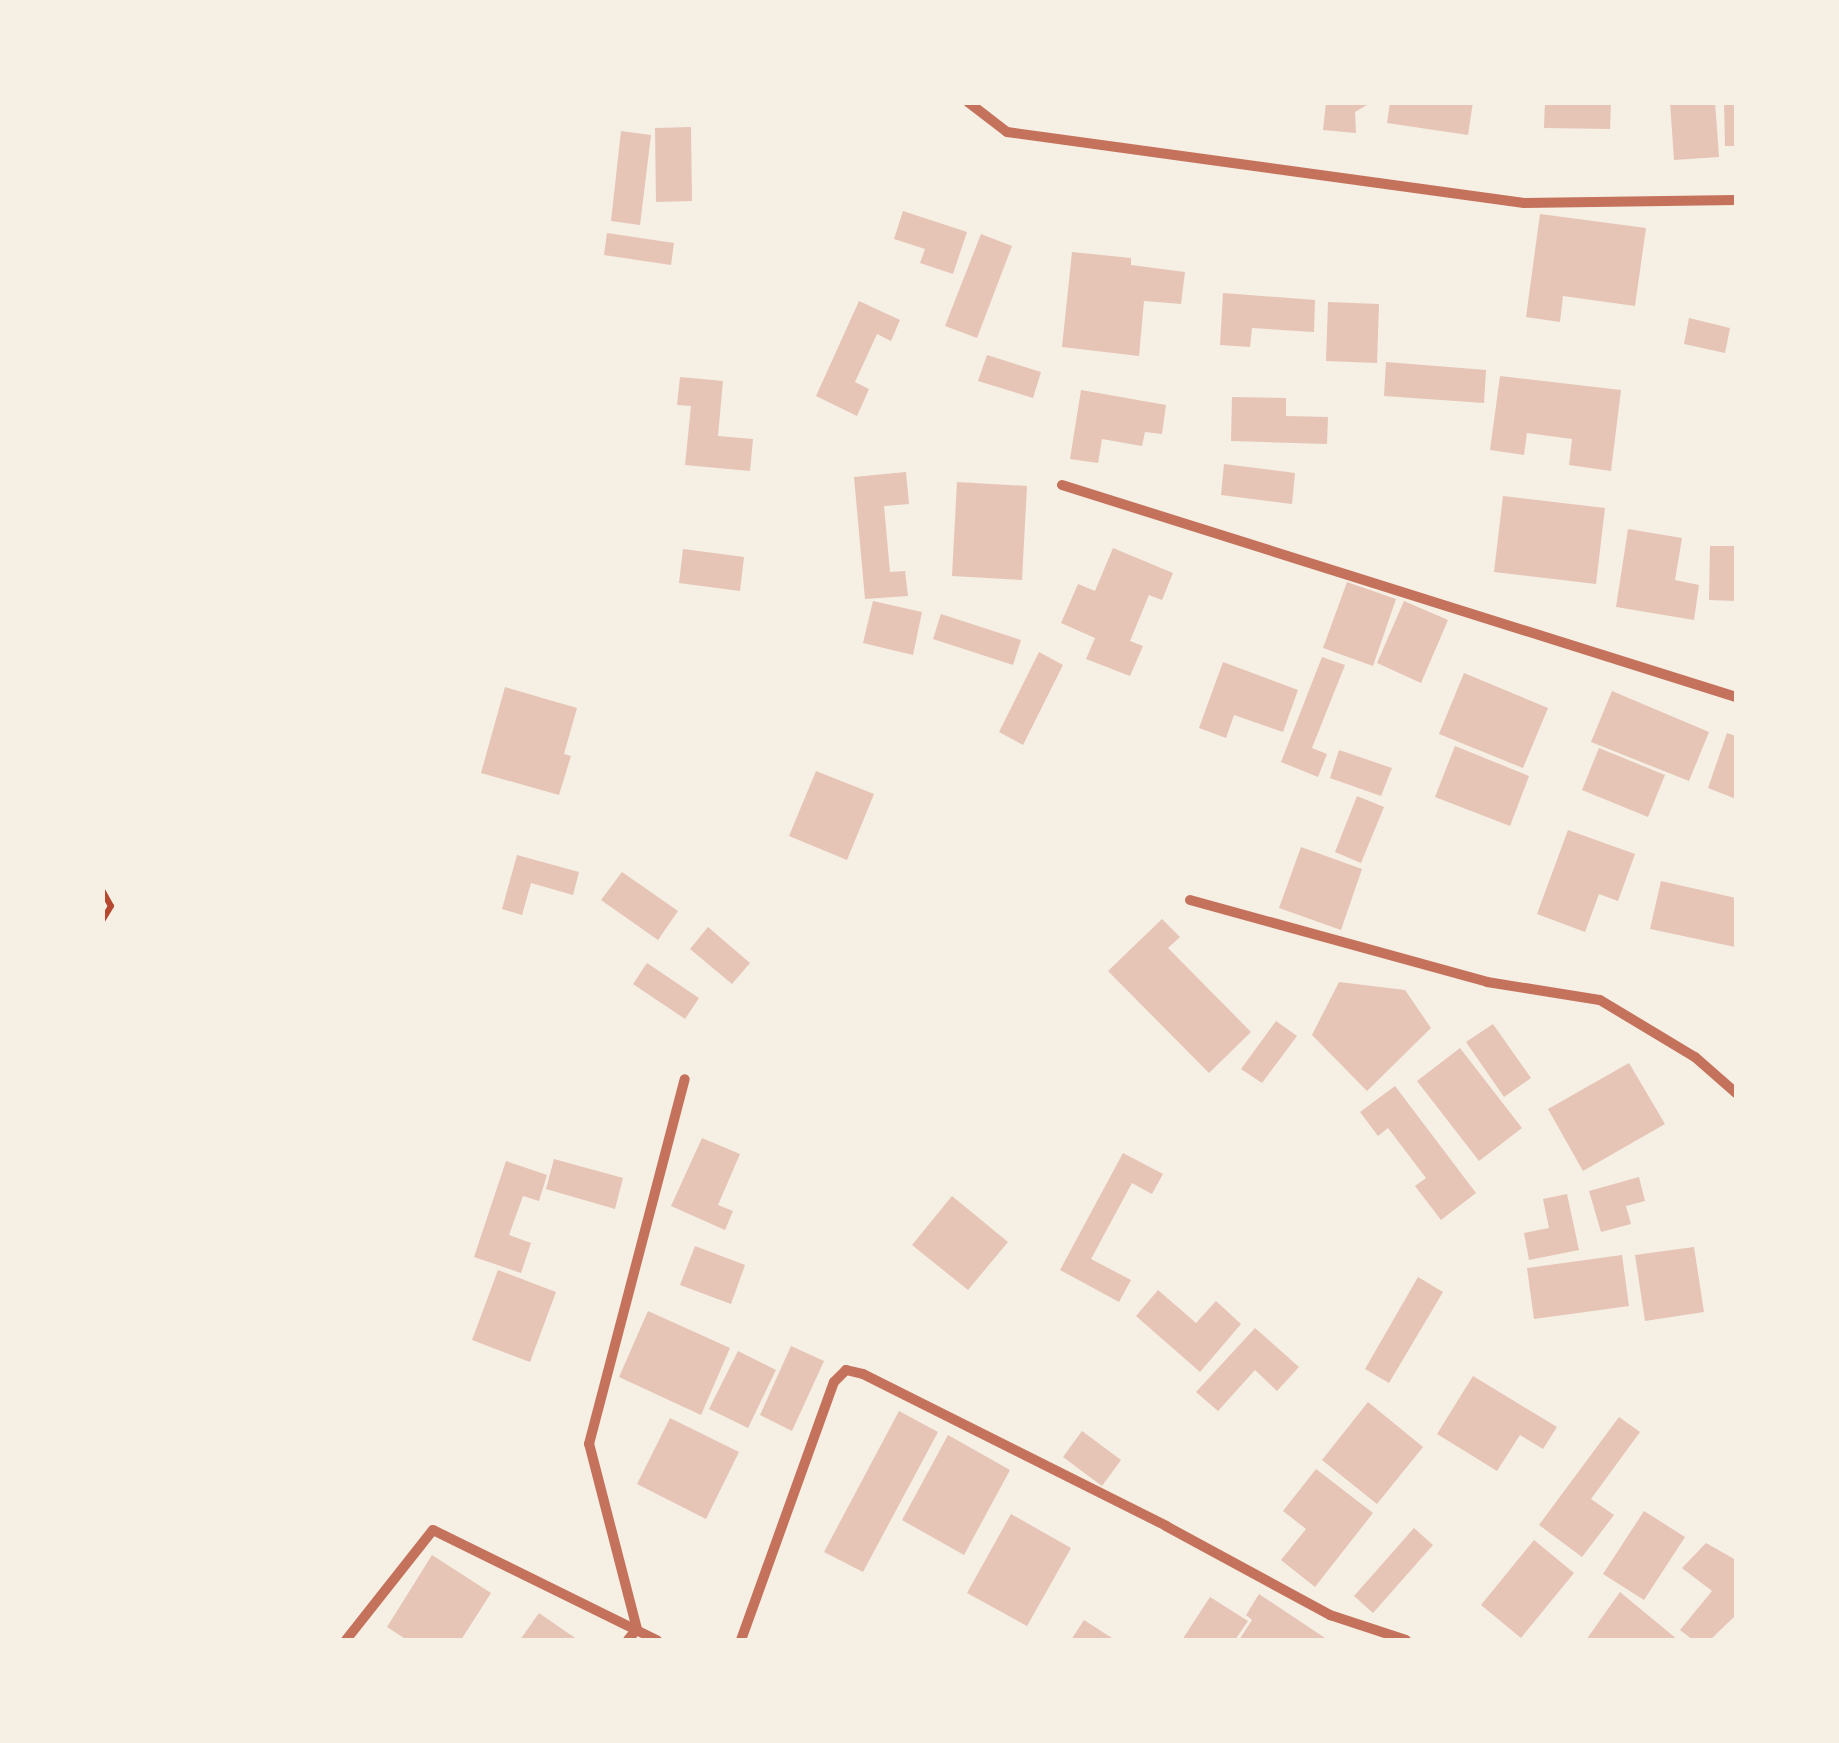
<!DOCTYPE html>
<style>
body{margin:0}
#map{position:relative;width:1839px;height:1743px;overflow:hidden;background:#f6efe4;font-family:Merriweather,serif}
div>[style]{position:absolute}
.building>*{inset:0;background:#e6c5b7}
.path>*{height:6px;margin:-3px;padding:0 3px;transform-origin:3px;border-radius:3px;background:#b5482f}
.minor>*{height:10px;margin:-5px;padding:0 5px;transform-origin:5px;border-radius:5px;background:#c5725c}
span{translate:-50% -50%;white-space:nowrap;text-align:center;line-height:1.15;-webkit-text-stroke:10px #f6efe4;paint-order:stroke}
.frame{position:absolute;inset:0;border:105px solid #f6efe4;pointer-events:none}
</style>
<div id="map">
<div class="building">
<div style="clip-path:polygon(1326px 102px,1372px 102px,1355px 112px,1356px 133px,1323px 130px)"></div>
<div style="clip-path:polygon(1390px 102px,1473px 102px,1468px 135px,1387px 123px)"></div>
<div style="clip-path:polygon(1545px 102px,1611px 102px,1610px 129px,1544px 128px)"></div>
<div style="clip-path:polygon(1670px 102px,1715px 102px,1719px 157px,1674px 160px)"></div>
<div style="clip-path:polygon(1724px 102px,1736px 102px,1736px 146px,1725px 146px)"></div>
<div style="clip-path:polygon(691px 127px,692px 201px,656px 202px,655px 128px)"></div>
<div style="clip-path:polygon(621px 131px,651px 135px,640px 225px,611px 221px)"></div>
<div style="clip-path:polygon(903px 211px,967px 232px,953px 274px,920px 263px,925px 249px,894px 239px)"></div>
<div style="clip-path:polygon(1540px 214px,1646px 228px,1635px 306px,1563px 296px,1560px 322px,1526px 317px)"></div>
<div style="clip-path:polygon(607px 233px,674px 243px,671px 265px,604px 255px)"></div>
<div style="clip-path:polygon(981px 234px,1012px 246px,977px 338px,945px 326px)"></div>
<div style="clip-path:polygon(1072px 252px,1131px 258px,1131px 265px,1185px 272px,1181px 304px,1144px 301px,1139px 356px,1062px 347px)"></div>
<div style="clip-path:polygon(1223px 293px,1315px 300px,1314px 332px,1252px 328px,1250px 347px,1220px 345px)"></div>
<div style="clip-path:polygon(859px 301px,900px 320px,891px 341px,877px 334px,855px 382px,869px 389px,857px 416px,816px 396px)"></div>
<div style="clip-path:polygon(1328px 302px,1379px 304px,1377px 363px,1326px 361px)"></div>
<div style="clip-path:polygon(1689px 318px,1730px 328px,1725px 353px,1684px 344px)"></div>
<div style="clip-path:polygon(987px 355px,1041px 372px,1033px 398px,978px 381px)"></div>
<div style="clip-path:polygon(1386px 362px,1486px 370px,1484px 403px,1384px 396px)"></div>
<div style="clip-path:polygon(1500px 376px,1621px 390px,1611px 471px,1569px 465px,1572px 439px,1527px 433px,1524px 455px,1490px 450px)"></div>
<div style="clip-path:polygon(680px 377px,723px 381px,718px 436px,753px 439px,750px 471px,685px 465px,691px 406px,677px 405px)"></div>
<div style="clip-path:polygon(1081px 390px,1166px 405px,1162px 434px,1145px 432px,1142px 446px,1102px 439px,1098px 463px,1070px 459px)"></div>
<div style="clip-path:polygon(1232px 397px,1286px 398px,1286px 416px,1328px 417px,1327px 444px,1231px 441px)"></div>
<div style="clip-path:polygon(1224px 464px,1295px 473px,1292px 504px,1221px 495px)"></div>
<div style="clip-path:polygon(906px 472px,909px 504px,884px 506px,890px 572px,905px 571px,908px 596px,865px 599px,854px 477px)"></div>
<div style="clip-path:polygon(957px 482px,1027px 486px,1022px 580px,952px 576px)"></div>
<div style="clip-path:polygon(1503px 496px,1605px 508px,1596px 584px,1494px 572px)"></div>
<div style="clip-path:polygon(1628px 529px,1682px 538px,1675px 580px,1699px 585px,1694px 620px,1616px 607px)"></div>
<div style="clip-path:polygon(1710px 546px,1736px 546px,1736px 601px,1709px 600px)"></div>
<div style="clip-path:polygon(1113px 548px,1173px 573px,1162px 600px,1149px 595px,1130px 641px,1143px 646px,1130px 676px,1086px 659px,1095px 638px,1061px 623px,1078px 584px,1095px 591px)"></div>
<div style="clip-path:polygon(683px 549px,744px 557px,740px 591px,679px 583px)"></div>
<div style="clip-path:polygon(1347px 582px,1396px 599px,1373px 666px,1323px 648px)"></div>
<div style="clip-path:polygon(873px 601px,922px 612px,913px 655px,863px 643px)"></div>
<div style="clip-path:polygon(1404px 601px,1448px 620px,1421px 683px,1377px 663px)"></div>
<div style="clip-path:polygon(941px 614px,1021px 640px,1013px 665px,933px 639px)"></div>
<div style="clip-path:polygon(1039px 652px,1063px 665px,1023px 745px,999px 732px)"></div>
<div style="clip-path:polygon(1322px 657px,1345px 665px,1312px 748px,1327px 754px,1318px 777px,1281px 762px)"></div>
<div style="clip-path:polygon(1223px 662px,1298px 690px,1283px 732px,1234px 715px,1226px 738px,1199px 728px)"></div>
<div style="clip-path:polygon(1464px 673px,1548px 708px,1523px 768px,1439px 734px)"></div>
<div style="clip-path:polygon(505px 687px,577px 708px,564px 754px,571px 756px,559px 795px,481px 773px)"></div>
<div style="clip-path:polygon(1612px 691px,1709px 732px,1689px 781px,1591px 742px)"></div>
<div style="clip-path:polygon(1727px 733px,1736px 736px,1736px 799px,1708px 788px)"></div>
<div style="clip-path:polygon(1455px 746px,1529px 776px,1510px 826px,1435px 797px)"></div>
<div style="clip-path:polygon(1599px 748px,1665px 775px,1648px 817px,1582px 790px)"></div>
<div style="clip-path:polygon(1339px 750px,1392px 768px,1381px 796px,1330px 778px)"></div>
<div style="clip-path:polygon(816px 771px,874px 794px,847px 860px,789px 836px)"></div>
<div style="clip-path:polygon(1357px 796px,1384px 807px,1361px 863px,1335px 852px)"></div>
<div style="clip-path:polygon(1568px 830px,1635px 854px,1618px 901px,1599px 894px,1585px 932px,1537px 914px)"></div>
<div style="clip-path:polygon(1301px 847px,1362px 869px,1341px 930px,1279px 908px)"></div>
<div style="clip-path:polygon(517px 855px,579px 872px,573px 895px,531px 883px,522px 915px,502px 909px)"></div>
<div style="clip-path:polygon(622px 872px,678px 911px,658px 940px,601px 900px)"></div>
<div style="clip-path:polygon(1661px 881px,1736px 898px,1735px 947px,1650px 929px)"></div>
<div style="clip-path:polygon(1162px 919px,1180px 937px,1168px 948px,1251px 1032px,1209px 1073px,1108px 971px)"></div>
<div style="clip-path:polygon(708px 927px,750px 963px,732px 984px,690px 949px)"></div>
<div style="clip-path:polygon(647px 963px,699px 998px,685px 1019px,633px 984px)"></div>
<div style="clip-path:polygon(1339px 982px,1405px 990px,1431px 1028px,1367px 1091px,1312px 1035px)"></div>
<div style="clip-path:polygon(1276px 1021px,1297px 1036px,1262px 1083px,1241px 1069px)"></div>
<div style="clip-path:polygon(1493px 1024px,1531px 1078px,1504px 1097px,1466px 1042px)"></div>
<div style="clip-path:polygon(1460px 1048px,1522px 1128px,1479px 1161px,1417px 1081px)"></div>
<div style="clip-path:polygon(1629px 1063px,1665px 1124px,1583px 1171px,1548px 1109px)"></div>
<div style="clip-path:polygon(1395px 1086px,1476px 1193px,1441px 1220px,1415px 1186px,1426px 1178px,1388px 1128px,1378px 1136px,1360px 1112px)"></div>
<div style="clip-path:polygon(702px 1138px,740px 1154px,718px 1205px,733px 1211px,725px 1230px,671px 1206px)"></div>
<div style="clip-path:polygon(1123px 1153px,1163px 1174px,1152px 1194px,1132px 1183px,1091px 1259px,1131px 1280px,1119px 1302px,1060px 1270px)"></div>
<div style="clip-path:polygon(554px 1159px,623px 1178px,615px 1209px,546px 1189px)"></div>
<div style="clip-path:polygon(506px 1161px,547px 1175px,539px 1201px,523px 1196px,509px 1235px,531px 1243px,521px 1273px,474px 1257px)"></div>
<div style="clip-path:polygon(1639px 1177px,1645px 1201px,1626px 1206px,1631px 1224px,1601px 1232px,1589px 1191px)"></div>
<div style="clip-path:polygon(1567px 1194px,1579px 1250px,1529px 1260px,1524px 1233px,1549px 1228px,1543px 1199px)"></div>
<div style="clip-path:polygon(952px 1196px,1008px 1242px,968px 1290px,912px 1245px)"></div>
<div style="clip-path:polygon(695px 1246px,745px 1265px,731px 1304px,680px 1285px)"></div>
<div style="clip-path:polygon(1694px 1247px,1704px 1312px,1645px 1321px,1635px 1255px)"></div>
<div style="clip-path:polygon(1622px 1255px,1629px 1306px,1534px 1319px,1527px 1268px)"></div>
<div style="clip-path:polygon(498px 1270px,556px 1292px,530px 1362px,472px 1340px)"></div>
<div style="clip-path:polygon(1418px 1277px,1443px 1292px,1389px 1383px,1365px 1369px)"></div>
<div style="clip-path:polygon(1158px 1290px,1196px 1323px,1216px 1301px,1241px 1324px,1200px 1372px,1136px 1316px)"></div>
<div style="clip-path:polygon(648px 1311px,730px 1348px,701px 1415px,619px 1377px)"></div>
<div style="clip-path:polygon(1255px 1328px,1299px 1367px,1277px 1391px,1255px 1370px,1218px 1411px,1196px 1392px)"></div>
<div style="clip-path:polygon(791px 1346px,824px 1361px,792px 1431px,760px 1415px)"></div>
<div style="clip-path:polygon(738px 1351px,776px 1370px,748px 1428px,709px 1409px)"></div>
<div style="clip-path:polygon(1473px 1376px,1557px 1427px,1543px 1449px,1520px 1435px,1497px 1471px,1437px 1434px)"></div>
<div style="clip-path:polygon(1368px 1402px,1423px 1447px,1377px 1504px,1322px 1460px)"></div>
<div style="clip-path:polygon(899px 1411px,938px 1432px,863px 1572px,824px 1552px)"></div>
<div style="clip-path:polygon(1619px 1417px,1640px 1432px,1591px 1499px,1614px 1515px,1582px 1557px,1539px 1525px)"></div>
<div style="clip-path:polygon(670px 1418px,739px 1452px,706px 1519px,637px 1484px)"></div>
<div style="clip-path:polygon(1082px 1431px,1121px 1460px,1102px 1486px,1063px 1457px)"></div>
<div style="clip-path:polygon(948px 1435px,1010px 1470px,964px 1555px,902px 1520px)"></div>
<div style="clip-path:polygon(1316px 1469px,1373px 1513px,1315px 1587px,1281px 1560px,1306px 1529px,1283px 1511px)"></div>
<div style="clip-path:polygon(1644px 1511px,1685px 1537px,1644px 1600px,1603px 1574px)"></div>
<div style="clip-path:polygon(1011px 1514px,1071px 1548px,1027px 1626px,967px 1593px)"></div>
<div style="clip-path:polygon(1414px 1528px,1433px 1545px,1373px 1613px,1354px 1596px)"></div>
<div style="clip-path:polygon(1534px 1540px,1574px 1573px,1521px 1638px,1481px 1605px)"></div>
<div style="clip-path:polygon(1706px 1543px,1736px 1560px,1736px 1615px,1710px 1640px,1693px 1640px,1680px 1630px,1712px 1591px,1682px 1568px)"></div>
<div style="clip-path:polygon(432px 1555px,491px 1593px,461px 1640px,407px 1640px,387px 1627px)"></div>
<div style="clip-path:polygon(1620px 1592px,1678px 1640px,1586px 1640px)"></div>
<div style="clip-path:polygon(1259px 1594px,1328px 1640px,1239px 1640px,1252px 1620px,1246px 1615px)"></div>
<div style="clip-path:polygon(1210px 1597px,1248px 1621px,1235px 1640px,1182px 1640px)"></div>
<div style="clip-path:polygon(539px 1613px,578px 1640px,520px 1640px)"></div>
<div style="clip-path:polygon(1084px 1620px,1115px 1640px,1071px 1640px)"></div>
</div>
<div class="path">
<div style="left:102px;top:890px;width:18px;rotate:61deg"></div>
<div style="left:111px;top:906px;width:17px;rotate:121deg"></div>
</div>
<div class="minor">
<div style="left:968px;top:102px;width:49px;rotate:37.6deg"></div>
<div style="left:1007px;top:132px;width:522px;rotate:7.82deg"></div>
<div style="left:1524px;top:203px;width:212px;rotate:-0.8deg"></div>
<div style="left:1062px;top:485px;width:707px;rotate:17.46deg"></div>
<div style="left:1190px;top:900px;width:308px;rotate:15.4deg"></div>
<div style="left:1487px;top:982px;width:114px;rotate:9.1deg"></div>
<div style="left:1600px;top:1000px;width:111px;rotate:31deg"></div>
<div style="left:1695px;top:1057px;width:55px;rotate:41.3deg"></div>
<div style="left:346px;top:1640px;width:140px;rotate:-51.7deg"></div>
<div style="left:433px;top:1530px;width:250px;rotate:26.2deg"></div>
<div style="left:628px;top:1640px;width:14px;rotate:-51deg"></div>
<div style="left:637px;top:1629px;width:191px;rotate:-104.5deg"></div>
<div style="left:589px;top:1444px;width:377px;rotate:-75.3deg"></div>
<div style="left:741px;top:1640px;width:274px;rotate:-70.2deg"></div>
<div style="left:834px;top:1382px;width:17px;rotate:-45deg"></div>
<div style="left:846px;top:1370px;width:17px;rotate:13deg"></div>
<div style="left:863px;top:1374px;width:339px;rotate:26.6deg"></div>
<div style="left:1166px;top:1526px;width:187px;rotate:28.5deg"></div>
<div style="left:1330px;top:1615px;width:80px;rotate:18.2deg"></div>
</div>
<div class="frame"></div>
</div>
